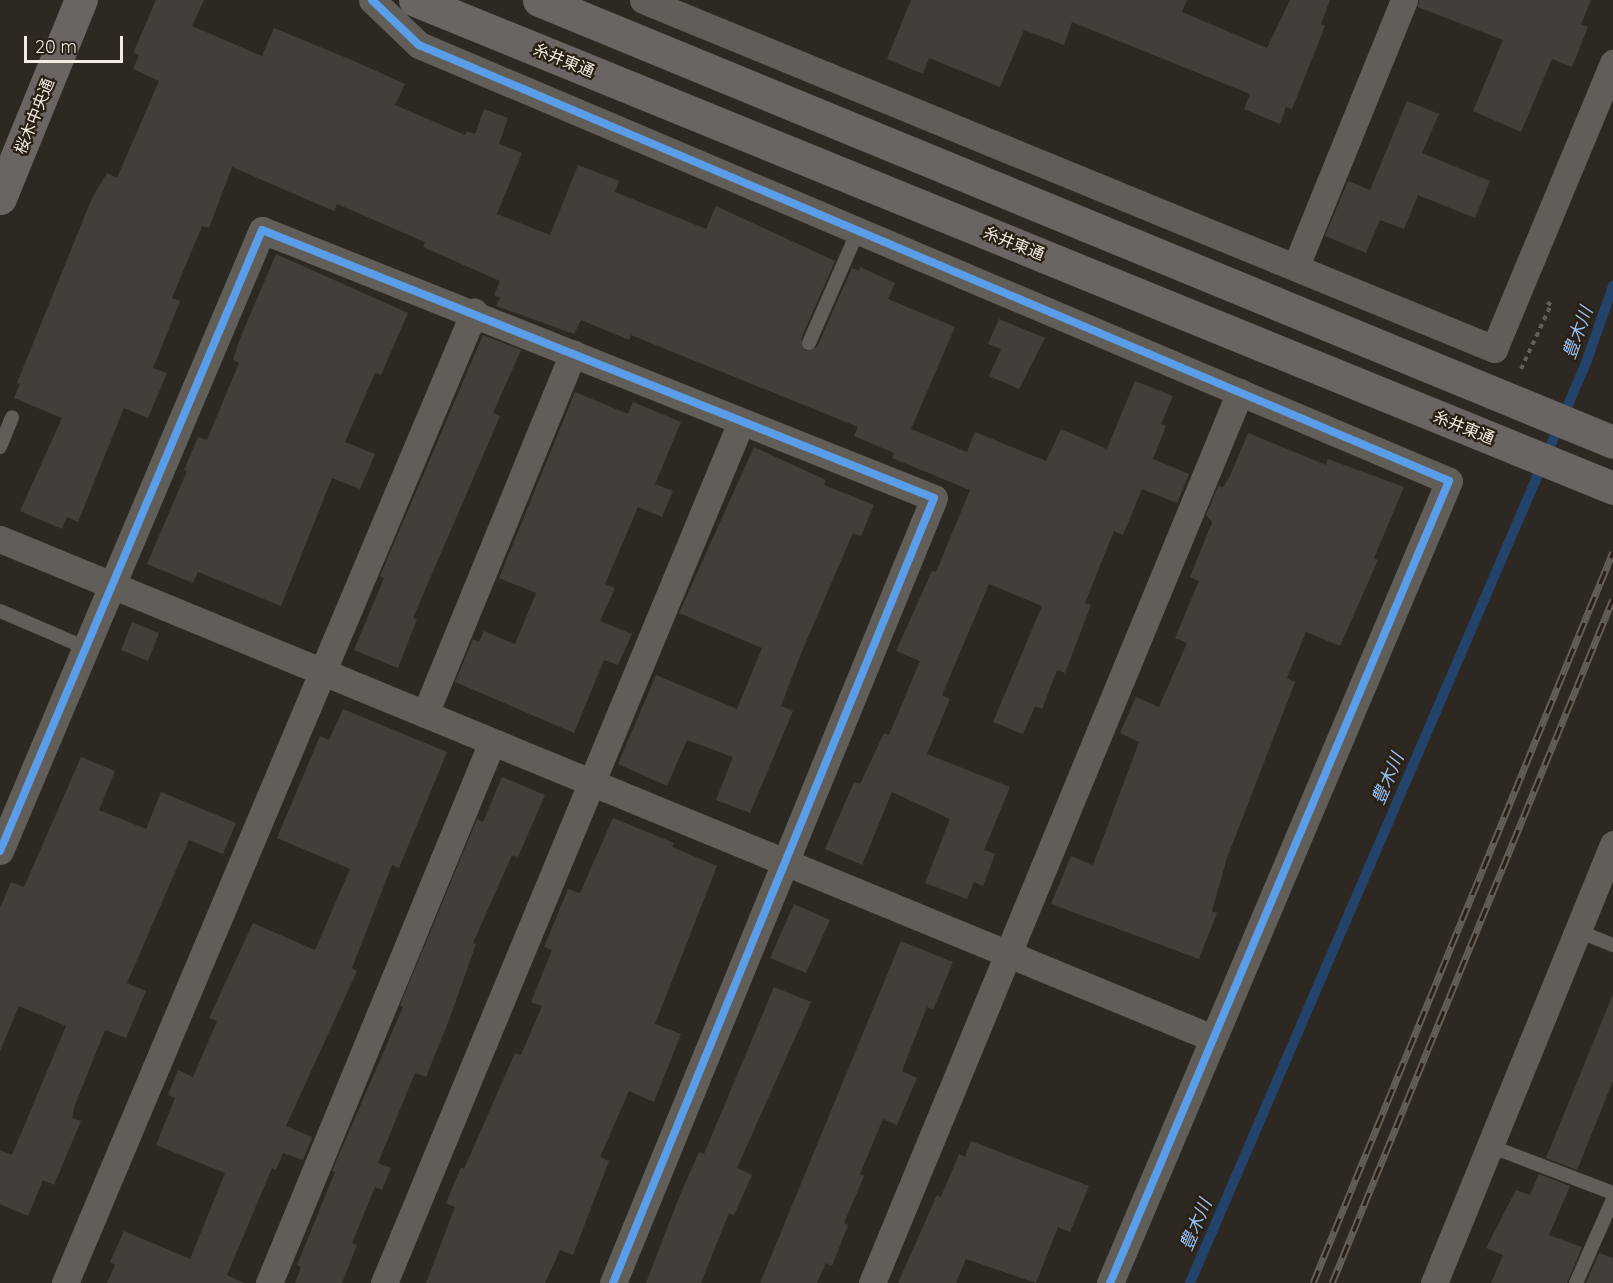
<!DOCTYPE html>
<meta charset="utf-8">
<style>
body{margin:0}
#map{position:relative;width:1613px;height:1283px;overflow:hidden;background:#2e2822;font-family:Quicksand,"Noto Sans JP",sans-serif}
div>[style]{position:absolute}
.stream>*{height:10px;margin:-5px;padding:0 5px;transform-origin:5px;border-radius:5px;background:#23436a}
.building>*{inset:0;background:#443e3a}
.path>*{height:4px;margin-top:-2px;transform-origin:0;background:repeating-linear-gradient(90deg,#635e59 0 4.5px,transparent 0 9px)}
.lane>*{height:14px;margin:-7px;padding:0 7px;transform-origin:7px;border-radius:7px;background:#615d58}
.street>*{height:27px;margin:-13.5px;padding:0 13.5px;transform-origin:13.5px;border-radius:13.5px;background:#615d58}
.secondary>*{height:33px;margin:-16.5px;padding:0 16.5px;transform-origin:16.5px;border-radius:16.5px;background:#6a6463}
.rail>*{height:7px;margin-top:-3.5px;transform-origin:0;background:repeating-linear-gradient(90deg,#291f13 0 14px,#635e59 0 28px);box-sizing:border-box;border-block:2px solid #635e59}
.cycleway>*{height:8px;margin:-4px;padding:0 4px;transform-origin:4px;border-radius:4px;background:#5a9eea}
span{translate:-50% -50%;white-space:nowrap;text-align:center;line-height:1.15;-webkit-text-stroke:4.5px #291f13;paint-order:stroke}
.street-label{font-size:16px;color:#f2ece4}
.water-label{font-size:18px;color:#96c2f9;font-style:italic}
.scale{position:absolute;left:24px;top:36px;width:99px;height:27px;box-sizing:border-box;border:3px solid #f2ece4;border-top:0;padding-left:8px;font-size:18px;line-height:21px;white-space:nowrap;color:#f2ece4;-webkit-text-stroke:4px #291f13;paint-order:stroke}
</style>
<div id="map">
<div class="stream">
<div style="left:1190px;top:1283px;width:1002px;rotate:-66.71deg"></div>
<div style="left:1586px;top:363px;width:82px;rotate:-70.7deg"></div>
</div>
<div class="building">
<div style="clip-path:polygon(156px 0,204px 0,192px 26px,262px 56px,274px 28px,354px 61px,405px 84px,395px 105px,465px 135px,467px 131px,475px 134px,484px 109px,508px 118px,499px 144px,522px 153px,497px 214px,550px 235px,578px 165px,619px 181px,615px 192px,706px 229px,716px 206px,835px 261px,801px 339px,806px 351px,817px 347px,852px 268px,859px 271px,860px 267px,895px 283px,888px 299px,955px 327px,911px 429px,967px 452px,975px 432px,1046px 461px,1061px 429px,1107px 449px,1135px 381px,1173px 396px,1161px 424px,1166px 426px,1153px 459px,1189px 474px,1177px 503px,1142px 489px,1123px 535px,1114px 531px,1085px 603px,1091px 605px,1065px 673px,1057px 670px,1042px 709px,1035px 706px,1023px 734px,993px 722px,1042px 606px,989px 584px,942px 695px,950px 699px,927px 754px,1010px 787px,984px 850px,995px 854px,983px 886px,974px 882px,967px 899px,925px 883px,950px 819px,892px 792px,862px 865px,825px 849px,854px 782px,860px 784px,884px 733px,889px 735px,920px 661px,896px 651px,932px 571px,936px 572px,970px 490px,892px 458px,894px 453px,854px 436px,858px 427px,631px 335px,629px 340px,581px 320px,574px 334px,496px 306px,500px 298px,494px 295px,500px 281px,423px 247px,425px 242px,337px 204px,334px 211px,232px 167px,209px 228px,202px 226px,172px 298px,180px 301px,153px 368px,167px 373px,148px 418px,124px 408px,78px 522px,67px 517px,62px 529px,20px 511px,62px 418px,14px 398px,20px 384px,17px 383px,92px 198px,107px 173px,117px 178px,159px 81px,133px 69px,139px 55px,133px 53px)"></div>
<div style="clip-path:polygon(911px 0,1187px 0,1182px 12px,1267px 48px,1290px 0,1330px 0,1321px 24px,1325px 26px,1292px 109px,1286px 107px,1280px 124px,1244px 109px,1250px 94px,1072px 22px,1064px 45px,1024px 30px,1000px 87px,929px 58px,923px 74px,887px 59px)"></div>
<div style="clip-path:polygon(1419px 0,1591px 0,1581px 24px,1588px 27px,1572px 67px,1552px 59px,1521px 132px,1473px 111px,1503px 40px,1418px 7px)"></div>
<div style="clip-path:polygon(1407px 101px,1439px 114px,1422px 153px,1490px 181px,1475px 218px,1418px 195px,1404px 229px,1380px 220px,1366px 253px,1325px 236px,1348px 181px,1370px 190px)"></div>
<div style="clip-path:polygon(276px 254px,408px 313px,381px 375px,375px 373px,345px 442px,375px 454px,360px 489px,332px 478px,281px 606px,198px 572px,193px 583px,147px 564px,187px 471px,184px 470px,198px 437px,207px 440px,239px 363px,233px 360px,241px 336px)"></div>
<div style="clip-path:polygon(999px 319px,1045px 338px,1019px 389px,989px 376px,1001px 349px,988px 344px)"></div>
<div style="clip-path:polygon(483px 335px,521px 350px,493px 413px,500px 416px,413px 618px,417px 619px,398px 668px,354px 650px,384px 578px,380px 576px)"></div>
<div style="clip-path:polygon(575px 392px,628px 414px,633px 402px,681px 422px,655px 484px,673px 491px,662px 517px,638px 507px,605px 584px,615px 588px,600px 621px,632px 634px,618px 665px,604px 660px,574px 733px,455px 682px,473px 639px,479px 642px,484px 631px,515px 644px,536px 593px,499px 578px)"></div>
<div style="clip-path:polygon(1248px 433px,1326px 465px,1328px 459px,1404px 487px,1374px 558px,1378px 560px,1340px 646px,1306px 632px,1287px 678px,1295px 682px,1227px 858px,1212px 911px,1217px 913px,1199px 959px,1051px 904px,1071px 856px,1093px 865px,1139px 742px,1120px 733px,1136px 697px,1159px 707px,1187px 643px,1175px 638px,1199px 581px,1190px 577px,1212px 522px,1206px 515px,1218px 486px,1223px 487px,1230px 476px)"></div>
<div style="clip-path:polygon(754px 447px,826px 480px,824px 485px,874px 505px,861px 536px,853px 533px,802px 651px,781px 706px,793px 711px,750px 813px,716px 800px,733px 757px,687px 740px,667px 786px,618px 764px,656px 675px,737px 709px,762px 648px,679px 613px)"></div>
<div style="clip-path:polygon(132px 622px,159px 633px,148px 661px,121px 650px)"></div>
<div style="clip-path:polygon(343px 709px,447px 752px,399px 868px,392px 865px,352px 968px,357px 971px,286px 1126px,312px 1137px,303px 1160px,283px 1153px,276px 1170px,272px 1168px,227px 1275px,244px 1283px,107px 1283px,115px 1265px,110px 1262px,124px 1231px,190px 1259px,225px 1173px,156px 1145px,175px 1098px,168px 1095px,178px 1070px,193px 1077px,217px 1021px,209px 1018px,253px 923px,315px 950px,350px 869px,277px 838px,320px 736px,329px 740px)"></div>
<div style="clip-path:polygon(81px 757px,115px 771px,99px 810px,146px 829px,161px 792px,236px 823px,223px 854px,189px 840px,127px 983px,146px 991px,126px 1038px,105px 1030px,75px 1105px,72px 1118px,81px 1121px,54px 1185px,43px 1180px,28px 1216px,0 1204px,0 1150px,12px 1155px,66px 1026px,19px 1006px,0 1051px,0 908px,11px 882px,24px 887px)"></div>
<div style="clip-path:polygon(502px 777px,545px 795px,518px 857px,512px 855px,473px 943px,476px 944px,449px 1020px,426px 1077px,415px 1073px,378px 1163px,391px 1168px,382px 1190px,375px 1187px,352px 1243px,357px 1245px,342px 1283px,295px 1283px,301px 1267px,297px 1265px,335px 1172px,332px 1171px,403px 1007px,400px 1005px,477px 819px,483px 822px)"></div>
<div style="clip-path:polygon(613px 818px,674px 843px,672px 847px,717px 866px,655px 1024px,681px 1034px,654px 1102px,629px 1091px,600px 1157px,609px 1161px,573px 1255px,560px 1250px,545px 1283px,426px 1283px,455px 1207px,446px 1203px,461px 1167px,464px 1169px,515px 1053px,521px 1055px,542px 1006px,531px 1002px,552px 950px,544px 947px,568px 889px,580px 893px)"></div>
<div style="clip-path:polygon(794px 904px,830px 920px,806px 973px,770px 958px)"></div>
<div style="clip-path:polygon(901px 941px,953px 962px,933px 1010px,927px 1007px,902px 1071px,917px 1078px,897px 1125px,883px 1119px,860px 1174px,864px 1176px,844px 1223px,848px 1225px,832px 1266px,826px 1263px,817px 1283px,760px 1283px)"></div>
<div style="clip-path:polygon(774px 987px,811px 1002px,737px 1168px,752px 1175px,734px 1215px,729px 1213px,701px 1283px,646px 1283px,680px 1195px,699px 1152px,704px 1154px)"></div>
<div style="clip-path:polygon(1613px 994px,1613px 1081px,1577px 1170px,1546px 1158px)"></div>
<div style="clip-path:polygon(971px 1141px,1089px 1186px,1070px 1232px,1058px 1227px,1036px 1283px,966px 1259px,956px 1283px,898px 1283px,937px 1195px,941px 1197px,959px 1154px,965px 1157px)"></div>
<div style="clip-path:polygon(1539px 1174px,1570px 1186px,1549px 1235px,1582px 1247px,1567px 1283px,1491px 1283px,1503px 1255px,1486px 1248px,1516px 1190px,1530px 1195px)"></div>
<div style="clip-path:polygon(1599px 1253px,1613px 1258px,1613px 1283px,1586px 1283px)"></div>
</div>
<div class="path">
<div style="left:1521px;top:369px;width:71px;rotate:-64.9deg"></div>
<div style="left:1551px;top:305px;width:5px;rotate:-143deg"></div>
</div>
<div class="lane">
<div style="left:809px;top:343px;width:122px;rotate:-66.4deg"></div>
<div style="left:0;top:447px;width:32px;rotate:-68deg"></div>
<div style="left:0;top:611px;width:91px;rotate:23.2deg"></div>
<div style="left:1578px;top:931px;width:38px;rotate:22deg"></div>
<div style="left:1490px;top:1146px;width:132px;rotate:20.9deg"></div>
<div style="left:1576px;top:1283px;width:92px;rotate:-66.2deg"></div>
</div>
<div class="street">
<div style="left:372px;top:0;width:65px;rotate:43.8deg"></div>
<div style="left:419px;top:45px;width:1118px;rotate:22.94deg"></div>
<div style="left:1449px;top:481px;width:871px;rotate:112.91deg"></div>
<div style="left:643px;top:0;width:920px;rotate:22.3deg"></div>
<div style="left:1494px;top:349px;width:310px;rotate:-67.4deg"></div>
<div style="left:1296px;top:266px;width:287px;rotate:-67.9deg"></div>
<div style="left:0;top:539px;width:1308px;rotate:22.37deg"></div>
<div style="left:425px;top:714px;width:390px;rotate:-67.7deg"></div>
<div style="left:0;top:851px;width:674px;rotate:-67.13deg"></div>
<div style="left:262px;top:230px;width:723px;rotate:21.74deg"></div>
<div style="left:934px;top:498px;width:848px;rotate:112.24deg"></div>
<div style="left:65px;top:1283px;width:1054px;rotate:-67.16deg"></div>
<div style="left:269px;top:1283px;width:585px;rotate:-67.6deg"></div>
<div style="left:384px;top:1283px;width:932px;rotate:-67.48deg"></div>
<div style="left:872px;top:1283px;width:964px;rotate:-67.56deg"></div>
<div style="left:1434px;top:1283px;width:474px;rotate:-67.8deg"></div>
</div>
<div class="secondary">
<div style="left:415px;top:0;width:1294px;rotate:22.16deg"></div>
<div style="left:539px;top:0;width:1161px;rotate:22.37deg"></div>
<div style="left:0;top:198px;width:214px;rotate:-67.8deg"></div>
</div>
<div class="rail">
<div style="left:1313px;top:1283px;width:790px;rotate:-67.69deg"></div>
<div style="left:1332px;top:1283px;width:739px;rotate:-67.67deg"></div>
</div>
<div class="cycleway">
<div style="left:372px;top:0;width:65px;rotate:43.8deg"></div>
<div style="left:419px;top:45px;width:1118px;rotate:22.94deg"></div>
<div style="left:1449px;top:481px;width:871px;rotate:112.91deg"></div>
<div style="left:0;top:851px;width:674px;rotate:-67.13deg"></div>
<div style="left:262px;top:230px;width:723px;rotate:21.74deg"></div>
<div style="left:934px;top:498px;width:848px;rotate:112.24deg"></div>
</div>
<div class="street-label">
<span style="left:564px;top:60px;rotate:22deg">糸井東通</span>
<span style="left:34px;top:116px;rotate:-68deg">桜木中央通</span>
<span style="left:1014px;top:243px;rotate:22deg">糸井東通</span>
<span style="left:1464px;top:427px;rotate:22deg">糸井東通</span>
</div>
<div class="water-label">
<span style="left:1578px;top:333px;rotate:-70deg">豊木川</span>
<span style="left:1388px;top:779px;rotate:-67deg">豊木川</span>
<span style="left:1196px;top:1225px;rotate:-67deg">豊木川</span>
</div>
<div class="scale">20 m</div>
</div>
